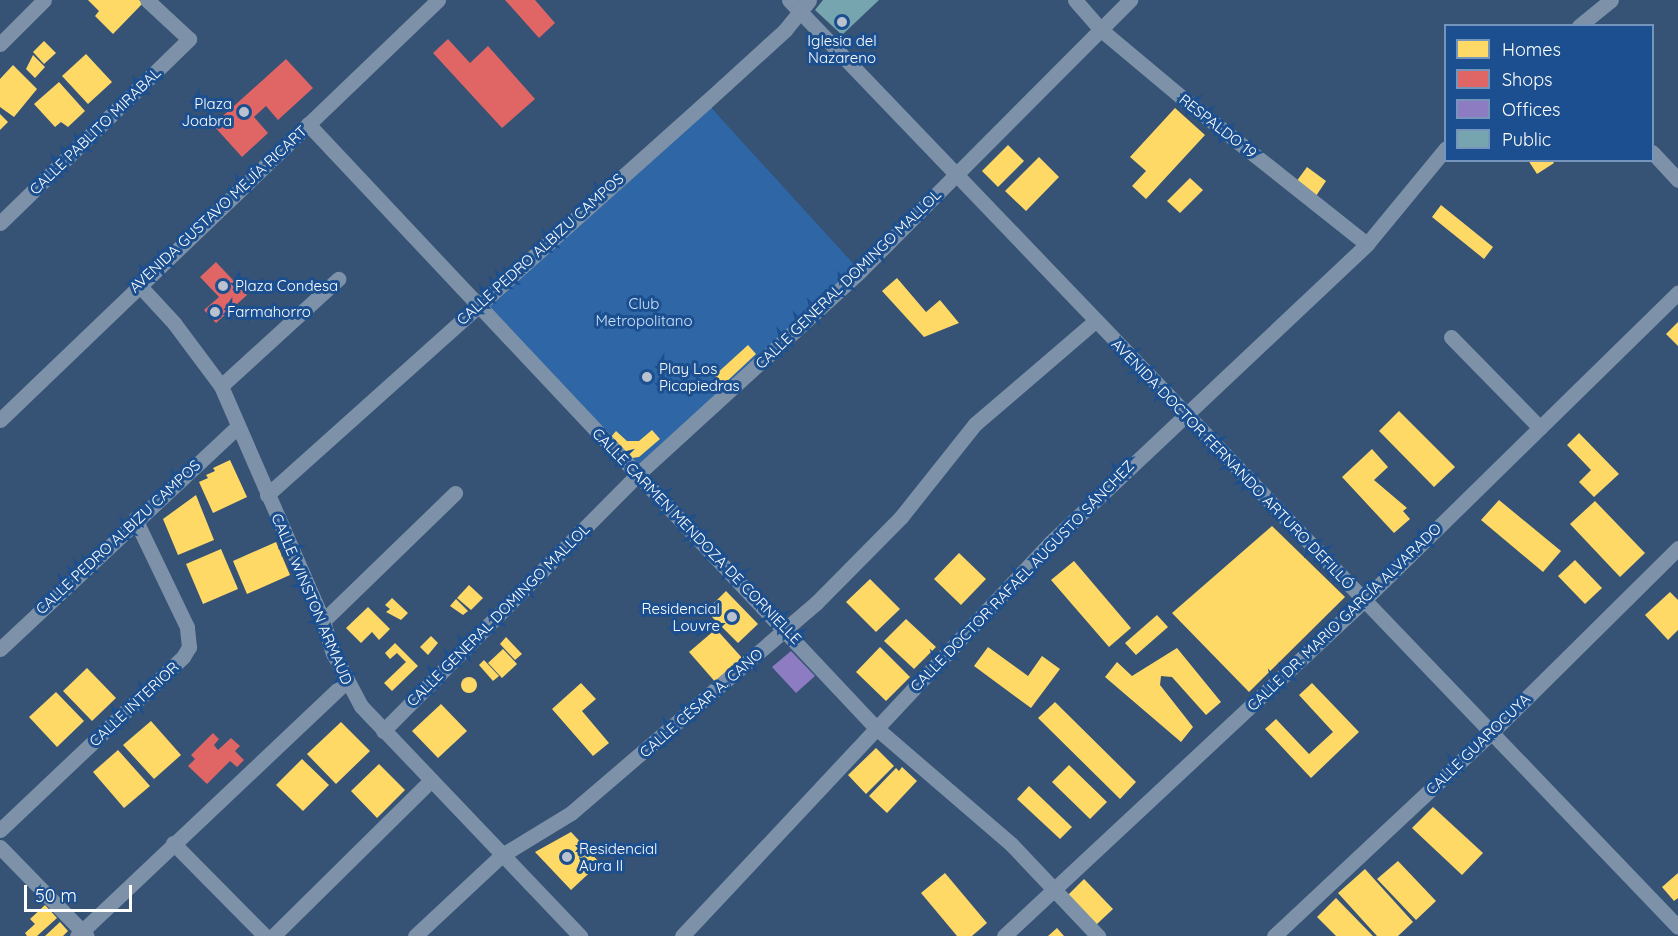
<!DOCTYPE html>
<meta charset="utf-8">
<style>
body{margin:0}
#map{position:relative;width:1678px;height:936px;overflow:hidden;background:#365274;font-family:Quicksand,sans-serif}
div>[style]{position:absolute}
.green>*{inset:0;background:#2f66a5}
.homes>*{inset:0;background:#ffd966}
.round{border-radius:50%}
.shops>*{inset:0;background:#e06666}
.offices>*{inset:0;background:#8e7cc3}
.public>*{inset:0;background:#76a5af}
.minor>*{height:15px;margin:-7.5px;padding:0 7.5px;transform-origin:7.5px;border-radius:7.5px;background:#7d92a8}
.dots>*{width:16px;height:16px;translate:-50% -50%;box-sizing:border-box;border:3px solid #1b4f8f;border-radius:50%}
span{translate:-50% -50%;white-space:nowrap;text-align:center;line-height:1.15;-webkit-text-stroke:6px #1b4f8f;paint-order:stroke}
.poi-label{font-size:15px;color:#fff}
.right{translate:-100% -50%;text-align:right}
.left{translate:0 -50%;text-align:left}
.street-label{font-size:15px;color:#fff}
.park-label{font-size:15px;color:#cfe3fa}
.legend{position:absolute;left:1444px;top:24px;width:210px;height:138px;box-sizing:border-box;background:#1b4f8f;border:2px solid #7695bc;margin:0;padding:8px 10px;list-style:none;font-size:18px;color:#fff}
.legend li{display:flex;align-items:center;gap:12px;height:30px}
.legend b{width:30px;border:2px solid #7695bc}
.scale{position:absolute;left:24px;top:885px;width:108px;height:27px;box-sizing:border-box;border:3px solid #fff;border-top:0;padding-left:8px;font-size:18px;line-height:21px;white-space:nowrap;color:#fff;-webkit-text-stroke:4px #1b4f8f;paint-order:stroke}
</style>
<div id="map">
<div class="green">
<div style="clip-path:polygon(706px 102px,860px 271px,638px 474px,477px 305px)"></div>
</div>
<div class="homes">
<div style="clip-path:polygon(88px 0,139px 0,143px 3px,113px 34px,95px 16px,99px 11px)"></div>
<div style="clip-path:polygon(44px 41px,56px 53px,44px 64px,33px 52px)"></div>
<div style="clip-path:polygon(86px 54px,112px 82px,88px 104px,62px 76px)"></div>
<div style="clip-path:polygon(33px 55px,45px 67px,35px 78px,26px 69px)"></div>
<div style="clip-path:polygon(13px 65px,37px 89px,14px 117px,0 107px,0 79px)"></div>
<div style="clip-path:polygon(59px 82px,85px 111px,68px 127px,61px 122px,55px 127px,34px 104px)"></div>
<div style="clip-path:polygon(1175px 108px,1205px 135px,1146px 199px,1132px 186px,1146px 171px,1130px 157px)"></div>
<div style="clip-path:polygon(0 114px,8px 122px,0 130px)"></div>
<div style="clip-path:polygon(1008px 145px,1024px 161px,998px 187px,982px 171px)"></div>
<div style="clip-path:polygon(1039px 157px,1059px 177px,1026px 211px,1005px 191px)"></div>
<div style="clip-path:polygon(1528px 160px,1552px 160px,1554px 163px,1537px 174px)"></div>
<div style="clip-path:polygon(1307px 167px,1326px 181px,1316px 196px,1296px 182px)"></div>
<div style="clip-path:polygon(1190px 178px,1203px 190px,1180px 213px,1167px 201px)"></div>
<div style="clip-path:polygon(1441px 205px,1493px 247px,1484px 259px,1432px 217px)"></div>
<div style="clip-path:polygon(897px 278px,926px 312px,940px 300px,959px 323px,924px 337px,882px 291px)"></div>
<div style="clip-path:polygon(1678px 322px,1678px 346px,1666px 334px)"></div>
<div style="clip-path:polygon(748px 345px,756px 354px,723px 385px,714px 376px)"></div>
<div style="clip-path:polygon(1399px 411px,1455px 467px,1434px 487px,1379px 431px)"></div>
<div style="clip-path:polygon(652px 430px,660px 439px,639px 457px,632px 458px,611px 437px,616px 431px,627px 441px,639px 441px)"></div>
<div style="clip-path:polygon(1579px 433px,1619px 474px,1594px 497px,1579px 482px,1591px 470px,1567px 445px)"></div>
<div style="clip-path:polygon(1372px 449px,1388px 467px,1374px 480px,1407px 508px,1403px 511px,1410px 519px,1394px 533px,1342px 477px)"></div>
<div style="clip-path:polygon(230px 460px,247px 497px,213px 513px,199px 482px,208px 478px,206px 475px,215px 471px,213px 468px)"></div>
<div style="clip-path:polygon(196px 495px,214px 540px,178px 555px,163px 519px)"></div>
<div style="clip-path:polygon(1499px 500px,1561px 551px,1543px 572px,1481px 520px)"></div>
<div style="clip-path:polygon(1595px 501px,1645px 553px,1620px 577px,1570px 524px)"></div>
<div style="clip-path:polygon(1272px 526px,1345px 597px,1249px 692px,1172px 613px)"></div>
<div style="clip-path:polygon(276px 542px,290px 575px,247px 594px,233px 561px)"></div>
<div style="clip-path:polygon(221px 549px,238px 589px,203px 604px,186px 564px)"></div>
<div style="clip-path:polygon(959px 553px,986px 579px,961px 605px,934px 579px)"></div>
<div style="clip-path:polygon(1575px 560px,1602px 588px,1585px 604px,1558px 576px)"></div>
<div style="clip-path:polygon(1074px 561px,1131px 628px,1109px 647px,1051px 580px)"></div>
<div style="clip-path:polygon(870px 579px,900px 609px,876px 632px,846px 602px)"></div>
<div style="clip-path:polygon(469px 585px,483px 598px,471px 610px,457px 598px)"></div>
<div style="clip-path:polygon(726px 591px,758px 624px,738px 643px,706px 611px)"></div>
<div style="clip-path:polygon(1670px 592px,1678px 600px,1678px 630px,1668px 640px,1645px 615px)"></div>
<div style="clip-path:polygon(392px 598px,408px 613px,401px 620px,386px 612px,390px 609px,385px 605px)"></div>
<div style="clip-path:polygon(456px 599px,468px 611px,463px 615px,450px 606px)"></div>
<div style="clip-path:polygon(368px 607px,390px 629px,379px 640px,372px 632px,361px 643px,346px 628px)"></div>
<div style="clip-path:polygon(1157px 615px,1168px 627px,1136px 655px,1125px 643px)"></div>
<div style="clip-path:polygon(906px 619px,936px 647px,914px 669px,884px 641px)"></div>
<div style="clip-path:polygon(716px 629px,744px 660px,717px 684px,689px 652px)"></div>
<div style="clip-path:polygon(431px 636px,438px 643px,428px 655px,420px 647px)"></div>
<div style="clip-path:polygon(506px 637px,522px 654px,515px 660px,500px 644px)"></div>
<div style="clip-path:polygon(395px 643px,418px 666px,392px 691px,384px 683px,406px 662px,397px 653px,390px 659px,385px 653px)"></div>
<div style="clip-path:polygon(880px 647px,910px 677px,886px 701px,856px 672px)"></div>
<div style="clip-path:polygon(988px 647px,1028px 676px,1042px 656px,1060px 669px,1031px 708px,974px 666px)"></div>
<div style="clip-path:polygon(1177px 648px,1221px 702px,1206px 715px,1172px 677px,1161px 676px,1160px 685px,1193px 727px,1181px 742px,1105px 677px,1117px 662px,1132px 676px)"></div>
<div style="clip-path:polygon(503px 649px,517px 664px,502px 678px,488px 663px)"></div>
<div style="clip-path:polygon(484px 660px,499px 676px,493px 681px,479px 665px)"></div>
<div style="clip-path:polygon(87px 668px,116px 698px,92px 721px,63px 691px)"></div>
<div class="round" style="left:461px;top:677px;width:16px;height:16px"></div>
<div style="clip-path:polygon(581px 683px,596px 699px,582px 711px,609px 743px,593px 756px,552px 709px)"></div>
<div style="clip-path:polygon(1312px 683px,1359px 732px,1311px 778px,1265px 729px,1276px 719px,1309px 754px,1333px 732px,1299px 695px)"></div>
<div style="clip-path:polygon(56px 692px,84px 721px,57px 747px,29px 717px)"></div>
<div style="clip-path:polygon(1055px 702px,1136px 782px,1120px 799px,1038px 718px)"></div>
<div style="clip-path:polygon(441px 704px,467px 731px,438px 758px,412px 731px)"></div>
<div style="clip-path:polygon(151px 721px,181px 755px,154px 779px,123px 745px)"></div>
<div style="clip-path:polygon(341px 722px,370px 751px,336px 784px,307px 754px)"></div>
<div style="clip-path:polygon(876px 748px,894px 766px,866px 794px,848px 775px)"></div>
<div style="clip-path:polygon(118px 750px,150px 786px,124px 808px,93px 772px)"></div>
<div style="clip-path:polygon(302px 759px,329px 785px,303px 811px,276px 785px)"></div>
<div style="clip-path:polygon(379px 764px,405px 790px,377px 818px,351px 791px)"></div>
<div style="clip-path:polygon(1069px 765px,1107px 802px,1090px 819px,1052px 782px)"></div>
<div style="clip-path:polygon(902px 767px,917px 781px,887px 813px,869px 796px,896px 768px,899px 771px)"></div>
<div style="clip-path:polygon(1029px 786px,1072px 827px,1060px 839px,1017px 799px)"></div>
<div style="clip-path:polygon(1433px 807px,1483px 853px,1462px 875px,1412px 828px)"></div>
<div style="clip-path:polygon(571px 832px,600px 863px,571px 890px,535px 852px)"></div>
<div style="clip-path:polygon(1398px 861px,1436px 901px,1416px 920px,1377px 879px)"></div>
<div style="clip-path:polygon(1365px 869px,1413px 922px,1398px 936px,1377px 936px,1338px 893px)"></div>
<div style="clip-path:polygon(945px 873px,987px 923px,972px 936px,957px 936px,921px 893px)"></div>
<div style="clip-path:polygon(1678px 873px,1678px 898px,1674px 901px,1662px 887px)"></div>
<div style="clip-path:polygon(1084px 879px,1113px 909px,1096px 925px,1068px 895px)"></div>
<div style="clip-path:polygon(1336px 898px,1373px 936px,1336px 936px,1317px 917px)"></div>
<div style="clip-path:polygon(45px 905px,57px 918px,37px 936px,27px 936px,25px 933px,35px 924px,30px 919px)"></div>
<div style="clip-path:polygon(60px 922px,68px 931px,63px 936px,45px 936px)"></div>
<div style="clip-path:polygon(1057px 928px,1064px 936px,1048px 936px)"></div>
</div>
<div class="shops">
<div style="clip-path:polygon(505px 0,535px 0,555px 23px,539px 38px)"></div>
<div style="clip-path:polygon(448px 39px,470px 63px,488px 46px,535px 99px,502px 128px,433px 53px)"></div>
<div style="clip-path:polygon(286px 59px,313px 88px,278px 120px,266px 106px,254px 117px,268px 133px,242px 157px,213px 125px)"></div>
<div style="clip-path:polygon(216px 262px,247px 295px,216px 323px,204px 310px,219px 297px,200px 277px)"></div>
<div style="clip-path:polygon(213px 733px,219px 739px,214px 745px,218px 750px,231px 738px,240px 746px,235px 751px,244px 760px,237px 767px,230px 761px,207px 784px,188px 766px,195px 759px,191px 755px)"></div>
</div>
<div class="offices">
<div style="clip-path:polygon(791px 651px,815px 676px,796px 693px,772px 667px)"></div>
</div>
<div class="public">
<div style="clip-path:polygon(823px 0,879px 0,842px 35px,815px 10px)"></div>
</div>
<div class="minor">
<div style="left:789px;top:0;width:1284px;rotate:46.2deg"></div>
<div style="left:1075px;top:0;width:38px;rotate:49deg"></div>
<div style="left:1100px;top:29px;width:104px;rotate:39.9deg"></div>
<div style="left:1180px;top:96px;width:238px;rotate:38.4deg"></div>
<div style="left:1579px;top:26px;width:41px;rotate:-39.1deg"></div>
<div style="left:0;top:44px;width:62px;rotate:-45deg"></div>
<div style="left:308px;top:124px;width:828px;rotate:46.76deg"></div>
<div style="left:875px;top:727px;width:179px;rotate:40.7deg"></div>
<div style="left:1011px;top:844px;width:127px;rotate:46.6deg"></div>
<div style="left:1652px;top:152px;width:38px;rotate:47deg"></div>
<div style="left:0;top:223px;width:264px;rotate:-44.2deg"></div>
<div style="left:189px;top:39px;width:57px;rotate:-137.1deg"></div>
<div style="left:138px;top:284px;width:53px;rotate:47.3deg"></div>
<div style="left:174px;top:323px;width:79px;rotate:53.3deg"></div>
<div style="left:221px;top:386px;width:256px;rotate:66.5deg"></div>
<div style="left:323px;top:621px;width:34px;rotate:73deg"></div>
<div style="left:333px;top:653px;width:60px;rotate:62.2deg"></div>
<div style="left:361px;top:706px;width:318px;rotate:46.4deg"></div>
<div style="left:1451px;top:337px;width:127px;rotate:45.6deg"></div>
<div style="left:221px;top:386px;width:159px;rotate:-42.4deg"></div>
<div style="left:0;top:420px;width:607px;rotate:-43.8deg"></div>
<div style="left:267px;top:495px;width:589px;rotate:-41.84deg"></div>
<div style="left:706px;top:102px;width:107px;rotate:-42.3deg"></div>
<div style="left:785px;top:30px;width:38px;rotate:-51deg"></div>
<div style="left:323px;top:621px;width:184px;rotate:-44.1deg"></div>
<div style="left:0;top:649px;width:326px;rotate:-43.1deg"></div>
<div style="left:383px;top:731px;width:362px;rotate:-45.2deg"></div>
<div style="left:638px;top:474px;width:301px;rotate:-42.4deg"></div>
<div style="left:860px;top:271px;width:383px;rotate:-45.1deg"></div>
<div style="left:0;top:830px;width:252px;rotate:-43.4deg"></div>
<div style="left:183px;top:657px;width:12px;rotate:-59deg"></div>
<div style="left:189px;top:647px;width:20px;rotate:-96deg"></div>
<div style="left:187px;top:627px;width:120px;rotate:-115.7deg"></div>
<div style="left:173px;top:843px;width:131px;rotate:45.3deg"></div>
<div style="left:0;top:847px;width:124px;rotate:45.7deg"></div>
<div style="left:77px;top:936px;width:370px;rotate:-43.4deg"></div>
<div style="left:273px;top:936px;width:222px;rotate:-44.6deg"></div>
<div style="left:415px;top:936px;width:119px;rotate:-43deg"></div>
<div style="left:502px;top:855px;width:81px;rotate:-31.3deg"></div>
<div style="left:571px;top:813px;width:323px;rotate:-40.6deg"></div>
<div style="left:816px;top:603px;width:121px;rotate:-45.3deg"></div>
<div style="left:901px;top:517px;width:119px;rotate:-51.5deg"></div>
<div style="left:975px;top:424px;width:158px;rotate:-40.6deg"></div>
<div style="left:682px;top:936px;width:538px;rotate:-46.88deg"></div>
<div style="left:1050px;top:543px;width:436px;rotate:-43.3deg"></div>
<div style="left:1367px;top:244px;width:124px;rotate:-50.5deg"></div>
<div style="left:1004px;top:936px;width:494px;rotate:-43deg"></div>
<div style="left:1365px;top:599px;width:438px;rotate:-44.4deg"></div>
<div style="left:1274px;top:936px;width:297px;rotate:-43.1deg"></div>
<div style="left:1491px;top:733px;width:263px;rotate:-44.7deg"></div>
</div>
<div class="dots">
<div style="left:842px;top:22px;background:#b9c2ce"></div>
<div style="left:244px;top:112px;background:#b9c2ce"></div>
<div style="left:223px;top:286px;background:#b9c2ce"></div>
<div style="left:215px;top:312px;background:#b9c2ce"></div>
<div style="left:647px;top:377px;background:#b9c2ce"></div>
<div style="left:732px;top:617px;background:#b9c2ce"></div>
<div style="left:567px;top:857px;background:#b9c2ce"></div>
</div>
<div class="poi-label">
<span style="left:842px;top:49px">Iglesia del<br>Nazareno</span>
<span class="right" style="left:232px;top:112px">Plaza<br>Joabra</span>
<span class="left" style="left:235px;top:286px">Plaza Condesa</span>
<span class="left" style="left:227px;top:312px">Farmahorro</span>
<span class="left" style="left:659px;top:377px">Play Los<br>Picapiedras</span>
<span class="right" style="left:720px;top:617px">Residencial<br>Louvre</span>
<span class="left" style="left:579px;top:857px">Residencial<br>Aura II</span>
</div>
<div class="street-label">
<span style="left:1218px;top:126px;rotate:38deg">RESPALDO 19</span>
<span style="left:95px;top:131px;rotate:-44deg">CALLE PABLITO MIRABAL</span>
<span style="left:218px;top:209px;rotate:-43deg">AVENIDA GUSTAVO MEJÍA RICART</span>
<span style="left:540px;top:249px;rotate:-42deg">CALLE PEDRO ALBIZU CAMPOS</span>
<span style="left:848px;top:279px;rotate:-44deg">CALLE GENERAL DOMINGO MALLOL</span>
<span style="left:1233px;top:464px;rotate:46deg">AVENIDA DOCTOR FERNANDO ARTURO DEFILLÓ</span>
<span style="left:697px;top:536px;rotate:46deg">CALLE CARMEN MENDOZA DE CORNIELLE</span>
<span style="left:118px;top:537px;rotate:-43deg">CALLE PEDRO ALBIZU CAMPOS</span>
<span style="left:1022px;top:576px;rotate:-46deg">CALLE DOCTOR RAFAEL AUGUSTO SÁNCHEZ</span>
<span style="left:312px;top:599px;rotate:67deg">CALLE WINSTON ARMAUD</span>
<span style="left:498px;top:615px;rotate:-45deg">CALLE GENERAL DOMINGO MALLOL</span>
<span style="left:1344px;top:617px;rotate:-44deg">CALLE DR. MARIO GARCÍA ALVARADO</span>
<span style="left:701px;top:703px;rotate:-41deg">CALLE CÉSAR A. CANO</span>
<span style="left:134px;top:704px;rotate:-43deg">CALLE INTERIOR</span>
<span style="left:1478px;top:744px;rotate:-44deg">CALLE GUAROCUYA</span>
</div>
<div class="park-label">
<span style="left:644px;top:312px">Club<br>Metropolitano</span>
</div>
<ul class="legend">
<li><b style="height:16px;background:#ffd966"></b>Homes</li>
<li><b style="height:16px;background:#e06666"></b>Shops</li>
<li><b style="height:16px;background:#8e7cc3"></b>Offices</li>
<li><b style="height:16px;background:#76a5af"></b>Public</li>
</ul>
<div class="scale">50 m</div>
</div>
